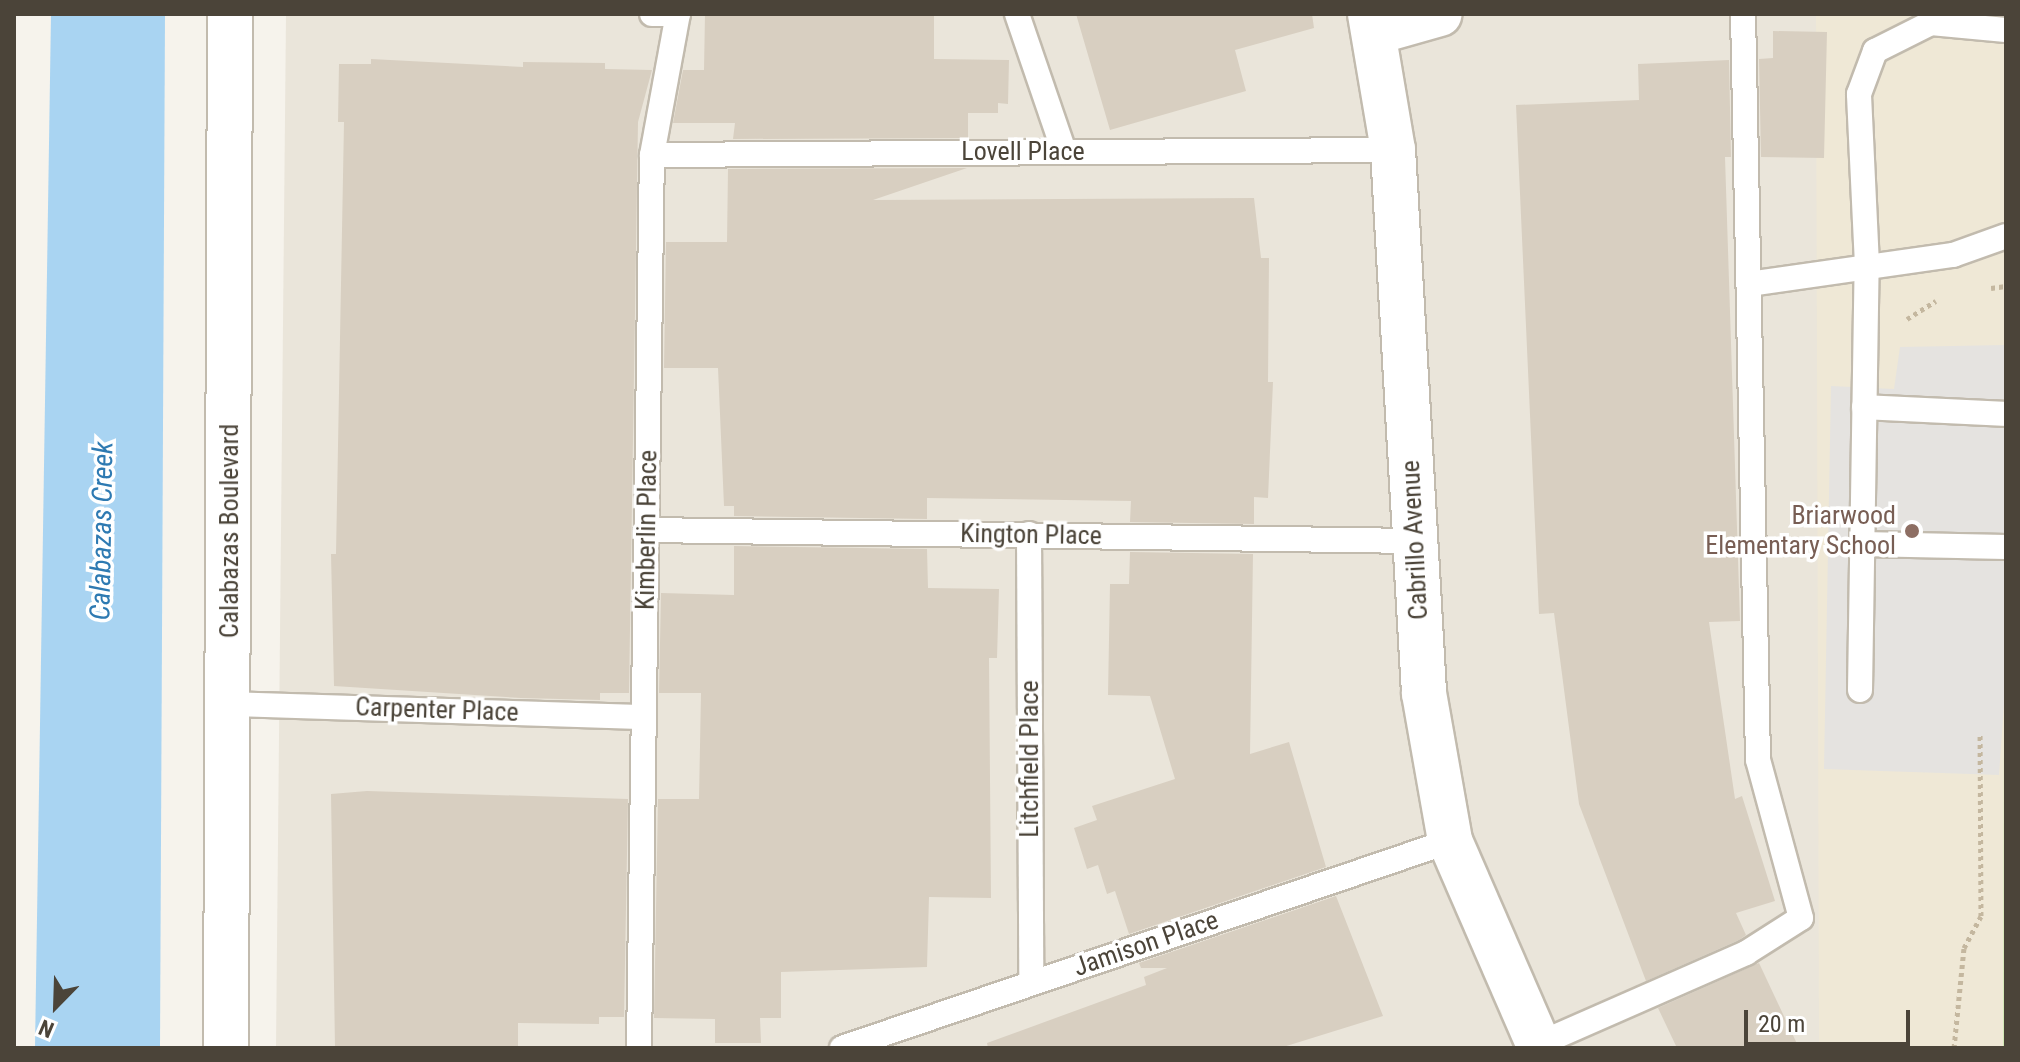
<!DOCTYPE html>
<style>
body{margin:0}
#map{position:relative;width:2020px;height:1062px;overflow:hidden;background:#f6f3ec;font-family:"Roboto Condensed",sans-serif}
div>[style]{position:absolute}
.residential>*{inset:0;background:#eae5da}
.education>*{inset:0;background:#efe8d6}
.green>*{inset:0;background:#d2eab5}
.parking>*{inset:0;background:#e5e3e0}
.water>*{inset:0;background:#a9d4f2}
.building>*{inset:0;background:#d8cfc1}
.path>*{height:5px;margin-top:-2.5px;transform-origin:0;background:repeating-linear-gradient(90deg,#c4b79f 0 4px,transparent 0 8px)}
.roads{filter:drop-shadow(2px 0 #c2bbae) drop-shadow(-2px 0 #c2bbae) drop-shadow(0 2px #c2bbae) drop-shadow(0 -2px #c2bbae)}
.service>*{height:24px;margin:-12px;padding:0 12px;transform-origin:12px;border-radius:12px;background:#fff}
.minor>*{height:44px;margin:-22px;padding:0 22px;transform-origin:22px;border-radius:22px;background:#fff}
.tertiary>*{height:44px;margin:-22px;padding:0 22px;transform-origin:22px;border-radius:22px;background:#fff}
.dots>*{width:22px;height:22px;translate:-50% -50%;box-sizing:border-box;border:4px solid #fff;border-radius:50%}
span{translate:-50% -50%;white-space:nowrap;text-align:center;line-height:1.15;-webkit-text-stroke:7px #fff;paint-order:stroke}
.street-label{font-size:26px;color:#4b4439}
.education-label{font-size:26px;color:#785e54}
.right{translate:-100% -50%;text-align:right}
.water-label{font-size:28px;color:#2e7ab2;font-style:italic}
.frame{position:absolute;inset:0;border:16px solid #4b4439;pointer-events:none}
.north{position:absolute;left:16px;top:966px;width:80px;height:80px;-webkit-text-stroke:6px #fff;paint-order:stroke;rotate:203deg;font-size:22px;font-weight:700;line-height:32px;text-align:center;color:#4b4439}
.north::after{content:'';display:block;margin:auto;width:28px;height:36px;background:#4b4439;clip-path:polygon(50% 0,100% 100%,50% 72%,0 100%)}
.scale{position:absolute;left:1744px;top:1010px;width:166px;height:36px;box-sizing:border-box;border:4px solid #4b4439;border-top:0;padding-left:10px;font-size:24px;line-height:28px;white-space:nowrap;color:#4b4439;-webkit-text-stroke:6px #fff;paint-order:stroke}
</style>
<div id="map">
<div class="residential">
<div style="clip-path:polygon(286px 14px,2006px 14px,2006px 1048px,276px 1048px)"></div>
</div>
<div class="education">
<div style="clip-path:polygon(1816px 14px,2006px 14px,2006px 1048px,1819px 1048px)"></div>
</div>
<div class="green">
<div style="clip-path:polygon(2004px 707px,2006px 707px,2006px 1048px,2003px 1048px)"></div>
</div>
<div class="parking">
<div style="clip-path:polygon(2006px 345px,2006px 676px,1999px 775px,1824px 769px,1831px 386px,1894px 389px,1900px 347px)"></div>
</div>
<div class="water">
<div style="clip-path:polygon(51px 14px,165px 14px,160px 1048px,35px 1048px)"></div>
</div>
<div class="building">
<div style="clip-path:polygon(705px 14px,934px 14px,934px 59px,1009px 60px,1008px 104px,998px 103px,998px 113px,968px 113px,968px 138px,733px 139px,735px 123px,673px 123px,683px 70px,704px 70px)"></div>
<div style="clip-path:polygon(1076px 14px,1312px 14px,1314px 28px,1235px 50px,1246px 91px,1110px 130px)"></div>
<div style="clip-path:polygon(1773px 31px,1827px 32px,1824px 158px,1761px 157px,1759px 59px,1773px 58px)"></div>
<div style="clip-path:polygon(371px 59px,523px 67px,523px 62px,605px 63px,605px 69px,652px 70px,638px 122px,629px 693px,600px 693px,600px 700px,521px 698px,334px 686px,331px 554px,336px 554px,344px 122px,338px 122px,339px 64px,371px 64px)"></div>
<div style="clip-path:polygon(1729px 60px,1731px 157px,1725px 157px,1740px 621px,1709px 622px,1735px 799px,1742px 796px,1775px 901px,1736px 913px,1746px 935px,1739px 940px,1646px 981px,1579px 804px,1554px 613px,1539px 614px,1516px 105px,1639px 100px,1638px 64px)"></div>
<div style="clip-path:polygon(967px 168px,873px 200px,1254px 198px,1261px 258px,1269px 258px,1268px 382px,1273px 382px,1268px 498px,1254px 497px,1254px 524px,1130px 522px,1131px 501px,927px 498px,927px 519px,734px 516px,734px 506px,724px 506px,718px 368px,664px 368px,666px 242px,727px 242px,728px 169px)"></div>
<div style="clip-path:polygon(734px 546px,927px 549px,928px 588px,999px 589px,997px 658px,989px 658px,991px 898px,929px 897px,927px 967px,781px 972px,781px 1018px,760px 1018px,761px 1043px,715px 1043px,715px 1019px,654px 1018px,658px 799px,699px 799px,701px 693px,659px 693px,661px 593px,734px 595px)"></div>
<div style="clip-path:polygon(1130px 552px,1253px 554px,1250px 754px,1289px 742px,1326px 867px,1129px 934px,1115px 891px,1107px 894px,1098px 865px,1087px 869px,1074px 828px,1097px 820px,1092px 806px,1175px 779px,1150px 696px,1108px 695px,1110px 584px,1129px 584px)"></div>
<div style="clip-path:polygon(367px 791px,628px 799px,624px 1017px,599px 1017px,599px 1024px,518px 1023px,518px 1048px,335px 1048px,331px 794px)"></div>
<div style="clip-path:polygon(1336px 896px,1383px 1016px,1280px 1048px,988px 1048px,987px 1043px,1146px 985px,1144px 977px,1167px 968px,1141px 968px,1139px 963px)"></div>
<div style="clip-path:polygon(1759px 963px,1799px 1048px,1677px 1048px,1658px 1008px)"></div>
</div>
<div class="path">
<div style="left:1991px;top:288px;width:15px;rotate:-8deg"></div>
<div style="left:1907px;top:319px;width:34px;rotate:-32deg"></div>
<div style="left:1954px;top:1048px;width:100px;rotate:-84.3deg"></div>
<div style="left:1964px;top:948px;width:36px;rotate:-62deg"></div>
<div style="left:1981px;top:916px;width:181px;rotate:-90.3deg"></div>
</div>
<div class="roads">
<div class="service">
<div style="left:652px;top:14px;width:26px"></div>
<div style="left:1017px;top:14px;width:145px;rotate:71.1deg"></div>
<div style="left:652px;top:155px;width:741px;rotate:-0.39deg"></div>
<div style="left:1749px;top:284px;width:206px;rotate:-8.1deg"></div>
<div style="left:1953px;top:255px;width:56px;rotate:-19.7deg"></div>
<div style="left:1864px;top:407px;width:142px;rotate:2.8deg"></div>
<div style="left:647px;top:530px;width:768px;rotate:0.82deg"></div>
<div style="left:1029px;top:534px;width:449px;rotate:89.7deg"></div>
<div style="left:1862px;top:544px;width:144px;rotate:1.2deg"></div>
<div style="left:1860px;top:690px;width:425px;rotate:-89.1deg"></div>
<div style="left:1867px;top:265px;width:171px;rotate:-92.7deg"></div>
<div style="left:1859px;top:94px;width:46px;rotate:-69.6deg"></div>
<div style="left:1875px;top:51px;width:63px;rotate:-26.6deg"></div>
<div style="left:1931px;top:23px;width:75px;rotate:5.3deg"></div>
<div style="left:230px;top:704px;width:414px;rotate:1.8deg"></div>
<div style="left:1539px;top:1044px;width:226px;rotate:-23.7deg"></div>
<div style="left:1746px;top:953px;width:65px;rotate:-32.5deg"></div>
<div style="left:1801px;top:918px;width:164px;rotate:-105.2deg"></div>
<div style="left:1758px;top:760px;width:746px;rotate:-91.15deg"></div>
<div style="left:639px;top:1048px;width:893px;rotate:-89.17deg"></div>
<div style="left:652px;top:155px;width:143px;rotate:-79.6deg"></div>
<div style="left:842px;top:1048px;width:642px;rotate:-18.8deg"></div>
</div>
<div class="minor">
<div style="left:1376px;top:32px;width:66px;rotate:-15.7deg"></div>
</div>
<div class="tertiary">
<div style="left:1370px;top:14px;width:138px;rotate:80.4deg"></div>
<div style="left:1393px;top:150px;width:544px;rotate:86.73deg"></div>
<div style="left:1424px;top:693px;width:150px;rotate:80deg"></div>
<div style="left:1450px;top:841px;width:226px;rotate:66.5deg"></div>
<div style="left:226px;top:1048px;width:1034px;rotate:-89.78deg"></div>
</div>
</div>
<div class="dots">
<div style="left:1912px;top:531px;background:#8d6e63"></div>
</div>
<div class="street-label">
<span style="left:1023px;top:152px">Lovell Place</span>
<span style="left:647px;top:530px;rotate:-89deg">Kimberlin Place</span>
<span style="left:230px;top:531px;rotate:-90deg">Calabazas Boulevard</span>
<span style="left:1031px;top:535px;rotate:1deg">Kington Place</span>
<span style="left:1415px;top:540px;rotate:-93deg">Cabrillo Avenue</span>
<span style="left:437px;top:710px;rotate:2deg">Carpenter Place</span>
<span style="left:1030px;top:759px;rotate:-90deg">Litchfield Place</span>
<span style="left:1146px;top:944px;rotate:-19deg">Jamison Place</span>
</div>
<div class="education-label">
<span class="right" style="left:1896px;top:531px">Briarwood<br>Elementary School</span>
</div>
<div class="water-label">
<span style="left:102px;top:531px;rotate:-89deg">Calabazas Creek</span>
</div>
<div class="frame"></div>
<div class="north">N</div>
<div class="scale">20 m</div>
</div>
